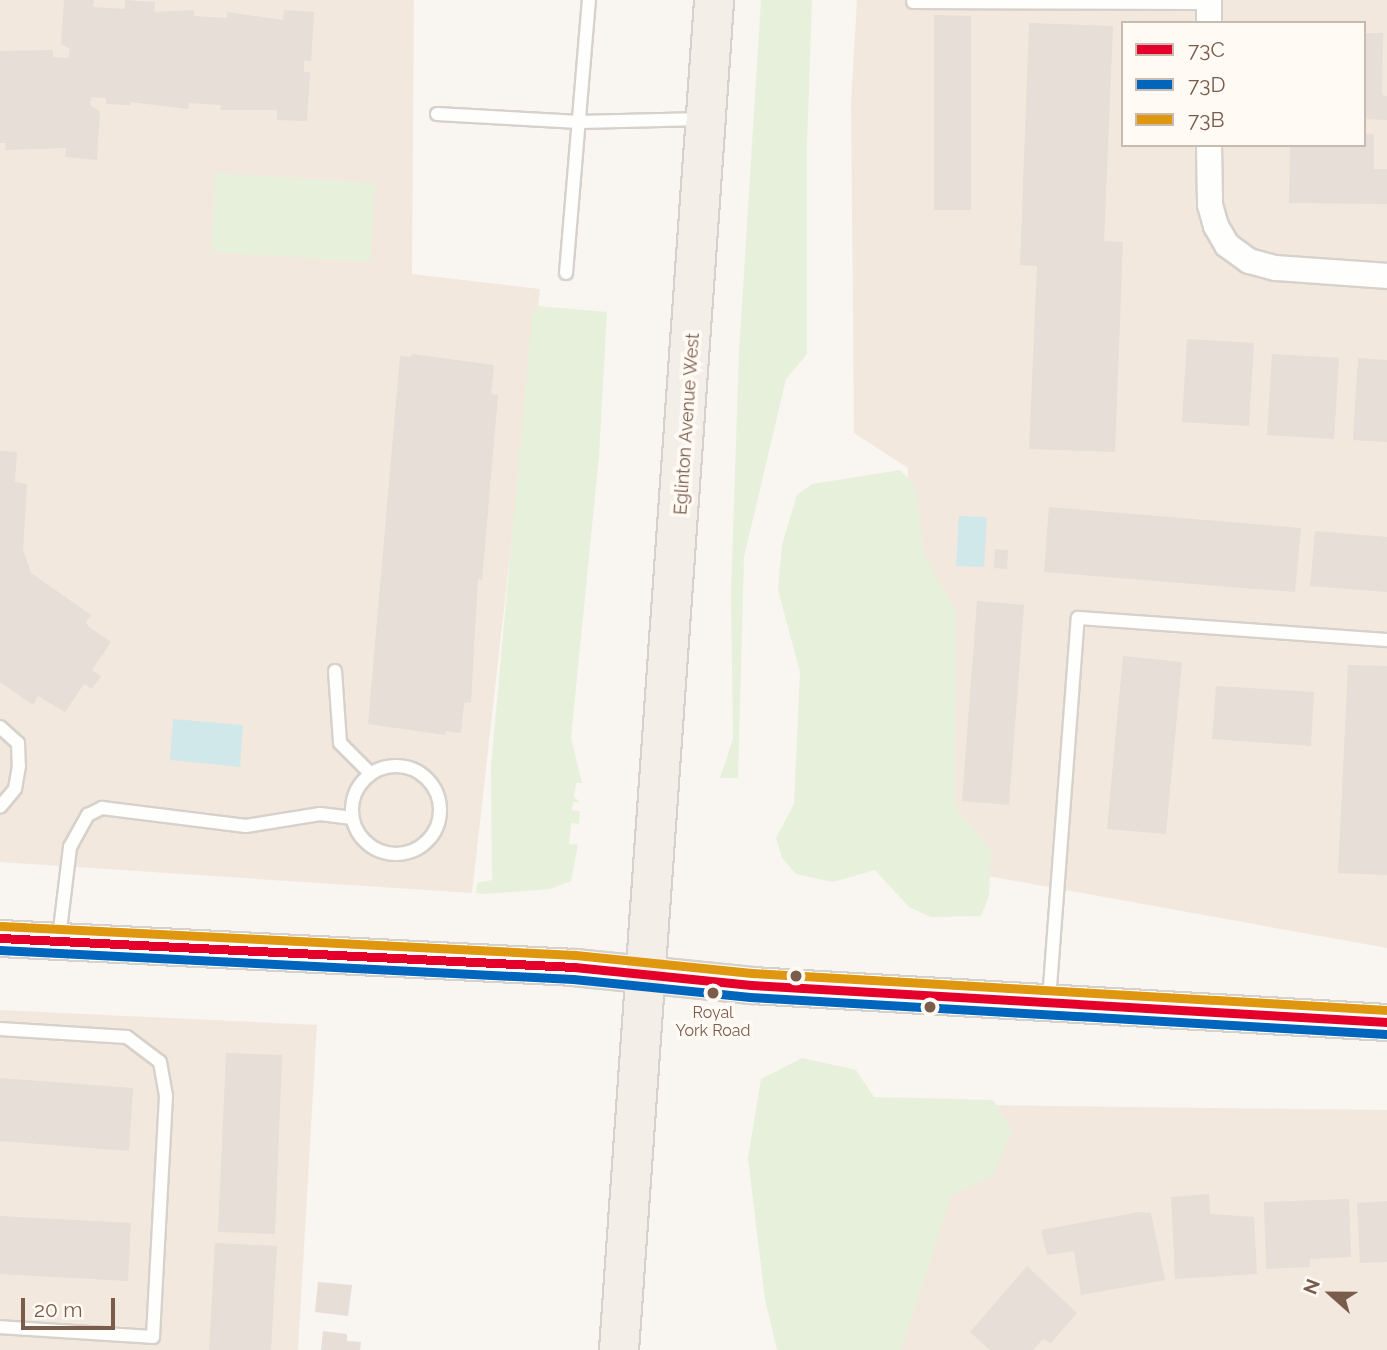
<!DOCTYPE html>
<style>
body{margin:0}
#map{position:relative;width:1387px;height:1350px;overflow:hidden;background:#f9f5f0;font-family:Raleway,sans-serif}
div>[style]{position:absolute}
.residential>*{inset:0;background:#f2e8de}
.green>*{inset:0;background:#e7f0db}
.water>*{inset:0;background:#d0e8ea}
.building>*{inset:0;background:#e6ded7}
.roads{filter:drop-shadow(2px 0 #d7d1cb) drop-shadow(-2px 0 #d7d1cb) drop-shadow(0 2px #d7d1cb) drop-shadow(0 -2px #d7d1cb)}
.service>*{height:12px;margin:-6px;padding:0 6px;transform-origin:6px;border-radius:6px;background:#fefefd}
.service>.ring{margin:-6px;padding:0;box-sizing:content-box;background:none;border:12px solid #fefefd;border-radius:50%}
.minor>*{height:24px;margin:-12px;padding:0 12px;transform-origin:12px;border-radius:12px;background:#fefefd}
.secondary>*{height:35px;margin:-17.5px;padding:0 17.5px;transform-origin:17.5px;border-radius:17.5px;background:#fefefd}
.primary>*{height:38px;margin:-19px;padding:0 19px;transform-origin:19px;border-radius:19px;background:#f3eee8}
.bus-1>*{height:9px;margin:-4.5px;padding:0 4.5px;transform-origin:4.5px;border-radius:4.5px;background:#e4002b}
.bus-2>*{height:9px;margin:-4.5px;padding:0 4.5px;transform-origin:4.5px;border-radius:4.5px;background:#0065bd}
.bus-3>*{height:9px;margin:-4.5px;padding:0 4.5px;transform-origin:4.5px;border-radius:4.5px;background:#de970f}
.dots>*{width:19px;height:19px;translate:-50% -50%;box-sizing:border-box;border:4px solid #fffaf3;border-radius:50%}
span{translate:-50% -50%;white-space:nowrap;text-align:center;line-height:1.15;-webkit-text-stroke:7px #fffaf3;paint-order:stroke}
.bus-label{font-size:16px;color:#7a5c4d}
.street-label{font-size:18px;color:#7a5c4d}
.legend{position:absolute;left:1121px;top:21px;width:245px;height:126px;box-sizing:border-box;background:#fffaf3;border:2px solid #cabbb1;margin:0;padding:9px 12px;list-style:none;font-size:21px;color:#7a5c4d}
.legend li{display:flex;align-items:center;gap:14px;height:35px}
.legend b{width:35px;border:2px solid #cabbb1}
.north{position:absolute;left:1296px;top:1259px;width:70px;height:70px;-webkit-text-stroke:5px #fffaf3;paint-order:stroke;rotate:291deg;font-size:19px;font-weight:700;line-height:28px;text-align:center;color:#7a5c4d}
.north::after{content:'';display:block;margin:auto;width:24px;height:32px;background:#7a5c4d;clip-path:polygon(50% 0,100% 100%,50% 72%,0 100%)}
.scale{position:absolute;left:21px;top:1298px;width:94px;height:32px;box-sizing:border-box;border:4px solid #7a5c4d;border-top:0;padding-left:9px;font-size:21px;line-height:24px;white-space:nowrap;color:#7a5c4d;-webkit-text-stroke:5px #fffaf3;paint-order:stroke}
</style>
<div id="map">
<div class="residential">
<div style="clip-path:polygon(0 0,414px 0,412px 274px,540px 289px,472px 893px,0 862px)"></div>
<div style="clip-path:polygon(evenodd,857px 0,1387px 0,1387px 948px,894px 859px,908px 468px,854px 433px,851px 102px,857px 0,1123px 23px,1364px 23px,1364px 145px,1123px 145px,1123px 23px)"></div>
<div style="clip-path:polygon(0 1010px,317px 1025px,298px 1350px,0 1350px)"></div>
<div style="clip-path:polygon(884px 1104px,1387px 1110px,1387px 1350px,849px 1350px)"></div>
</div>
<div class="green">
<div style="clip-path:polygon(761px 0,812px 0,807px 144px,807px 354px,786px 379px,744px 557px,738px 778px,720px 778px,733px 739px,731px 593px,739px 353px)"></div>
<div style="clip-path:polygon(215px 173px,375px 183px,370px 262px,211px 252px)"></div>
<div style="clip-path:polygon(537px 306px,607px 312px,599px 456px,571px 738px,582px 783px,576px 783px,574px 797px,580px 802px,573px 802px,572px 810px,580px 811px,579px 824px,571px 823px,569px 844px,578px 845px,571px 881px,550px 889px,483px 894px,476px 893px,477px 883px,492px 880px,491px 767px,532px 316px)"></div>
<div style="clip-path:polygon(900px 470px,915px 486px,925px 557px,956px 611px,955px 807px,991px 851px,989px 896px,981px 916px,931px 917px,909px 907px,875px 870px,833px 882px,796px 874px,782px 858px,776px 838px,794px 804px,800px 672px,778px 590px,782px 545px,797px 495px,812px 484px)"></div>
<div style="clip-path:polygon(802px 1058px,856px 1070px,874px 1097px,993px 1100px,1012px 1130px,993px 1175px,951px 1196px,901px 1350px,777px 1350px,765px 1299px,748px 1158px,761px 1079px)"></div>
</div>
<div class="water">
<div style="clip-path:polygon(959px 516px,987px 517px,984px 567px,956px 566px)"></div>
<div style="clip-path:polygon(173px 719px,243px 725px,240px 767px,170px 760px)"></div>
</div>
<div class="building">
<div style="clip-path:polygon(64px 0,94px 0,93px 7px,125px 9px,125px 0,155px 2px,154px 12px,194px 10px,194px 16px,227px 18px,227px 12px,283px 20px,284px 10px,314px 12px,311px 61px,304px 61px,304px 72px,310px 72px,307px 121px,277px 120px,277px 110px,220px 110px,221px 105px,189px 103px,188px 109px,130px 102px,130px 105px,106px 104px,106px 98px,91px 97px,90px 105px,100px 112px,97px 160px,65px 157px,66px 148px,5px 150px,6px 143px,0 143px,0 51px,53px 50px,53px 57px,68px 58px,70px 49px,61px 44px)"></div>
<div style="clip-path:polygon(934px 15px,971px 16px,971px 210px,934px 210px)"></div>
<div style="clip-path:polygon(1029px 23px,1113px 26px,1104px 241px,1123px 242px,1115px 452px,1029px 449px,1037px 266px,1020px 265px)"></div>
<div style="clip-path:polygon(1364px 33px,1383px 33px,1382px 95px,1387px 96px,1387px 120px,1364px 119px)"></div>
<div style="clip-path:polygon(1364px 134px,1374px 134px,1374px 169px,1387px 169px,1387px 204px,1289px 203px,1290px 145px,1364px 145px)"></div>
<div style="clip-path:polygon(1187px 339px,1254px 343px,1249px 426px,1182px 422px)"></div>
<div style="clip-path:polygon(412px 354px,494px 365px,491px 394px,498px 395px,482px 580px,478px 579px,471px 702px,464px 703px,461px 733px,446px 731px,445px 735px,368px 724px,400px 356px,411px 357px)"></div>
<div style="clip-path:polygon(1272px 354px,1339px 358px,1334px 439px,1267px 435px)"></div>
<div style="clip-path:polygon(1358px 358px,1387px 360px,1387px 442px,1353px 440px)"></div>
<div style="clip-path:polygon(0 451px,17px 452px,15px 482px,27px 484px,23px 549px,31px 573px,91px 615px,86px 622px,89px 627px,111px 642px,92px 670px,101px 676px,92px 689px,84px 684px,65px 712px,38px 696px,33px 705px,0 682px)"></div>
<div style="clip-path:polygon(1049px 507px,1301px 528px,1295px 592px,1044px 572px)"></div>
<div style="clip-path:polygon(1315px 531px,1387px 537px,1387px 592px,1310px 586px)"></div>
<div style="clip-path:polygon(995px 549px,1008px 550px,1007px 569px,994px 568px)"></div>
<div style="clip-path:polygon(977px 601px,1024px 605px,1009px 805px,962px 801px)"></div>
<div style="clip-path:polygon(1123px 656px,1182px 662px,1166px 834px,1107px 829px)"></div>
<div style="clip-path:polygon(1348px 665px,1387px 666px,1387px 875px,1338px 873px)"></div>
<div style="clip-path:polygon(1216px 686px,1314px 692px,1311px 746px,1212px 739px)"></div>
<div style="clip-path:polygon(226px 1053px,282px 1055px,275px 1234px,218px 1232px)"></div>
<div style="clip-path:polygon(0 1078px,133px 1088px,129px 1151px,0 1141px)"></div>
<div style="clip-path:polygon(1209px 1194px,1210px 1214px,1254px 1217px,1257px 1274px,1175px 1279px,1171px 1197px)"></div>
<div style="clip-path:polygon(1349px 1199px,1351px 1257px,1310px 1259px,1310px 1267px,1266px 1269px,1264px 1202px)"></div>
<div style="clip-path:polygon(1387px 1201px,1387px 1262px,1360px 1263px,1357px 1203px)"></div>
<div style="clip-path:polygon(1139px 1212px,1151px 1213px,1165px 1280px,1081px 1295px,1074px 1251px,1047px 1255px,1041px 1230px)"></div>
<div style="clip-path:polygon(0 1216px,131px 1223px,128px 1281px,0 1274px)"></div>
<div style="clip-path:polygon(215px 1243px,277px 1246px,271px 1350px,209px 1350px)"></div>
<div style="clip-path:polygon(1027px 1266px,1077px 1313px,1051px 1343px,1043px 1339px,1033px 1350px,990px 1350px,970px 1332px)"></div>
<div style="clip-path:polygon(318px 1282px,352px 1285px,348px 1316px,315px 1312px)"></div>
<div style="clip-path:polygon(323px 1331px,347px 1334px,347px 1341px,361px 1342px,360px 1350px,321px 1350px)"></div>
</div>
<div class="roads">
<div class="service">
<div style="left:913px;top:2px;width:296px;rotate:0.2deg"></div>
<div style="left:437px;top:114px;width:142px;rotate:3.2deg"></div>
<div style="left:579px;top:122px;width:124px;rotate:-1.4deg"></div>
<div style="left:566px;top:273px;width:274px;rotate:-85.2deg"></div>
<div style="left:335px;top:671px;width:72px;rotate:86deg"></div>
<div style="left:340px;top:743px;width:42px;rotate:45deg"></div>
<div style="left:0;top:727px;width:24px;rotate:42deg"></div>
<div style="left:18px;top:743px;width:23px;rotate:88deg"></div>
<div style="left:19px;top:766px;width:23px;rotate:100deg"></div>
<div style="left:15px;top:789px;width:23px;rotate:130deg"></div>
<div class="ring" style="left:352px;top:766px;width:76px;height:76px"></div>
<div style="left:59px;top:938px;width:92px;rotate:-83.1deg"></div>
<div style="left:70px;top:847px;width:37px;rotate:-61deg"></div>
<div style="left:88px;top:815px;width:16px;rotate:-27deg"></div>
<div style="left:102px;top:808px;width:145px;rotate:7.1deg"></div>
<div style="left:246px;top:826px;width:75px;rotate:-9.2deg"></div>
<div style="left:320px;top:814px;width:31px;rotate:7deg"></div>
<div style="left:1049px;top:1000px;width:383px;rotate:-85.7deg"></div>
<div style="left:1078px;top:618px;width:310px;rotate:4.1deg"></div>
<div style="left:0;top:1029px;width:127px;rotate:3.6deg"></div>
<div style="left:127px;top:1037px;width:41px;rotate:37.1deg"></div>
<div style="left:160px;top:1062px;width:35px;rotate:80deg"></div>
<div style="left:166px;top:1096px;width:241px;rotate:93.1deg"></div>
<div style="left:153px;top:1337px;width:153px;rotate:-176.3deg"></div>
</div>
<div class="minor">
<div style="left:1209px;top:0;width:23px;rotate:90deg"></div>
<div style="left:1209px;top:145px;width:60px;rotate:89deg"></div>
<div style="left:1210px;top:205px;width:22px;rotate:74deg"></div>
<div style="left:1216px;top:226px;width:22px;rotate:60deg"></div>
<div style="left:1227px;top:245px;width:27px;rotate:36deg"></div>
<div style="left:1249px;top:261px;width:28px;rotate:15deg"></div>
<div style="left:1276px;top:268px;width:111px;rotate:4.1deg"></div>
</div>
<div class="secondary">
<div style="left:0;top:938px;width:575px;rotate:2.89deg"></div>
<div style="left:574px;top:967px;width:178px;rotate:5.8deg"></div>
<div style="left:751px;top:985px;width:637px;rotate:3.33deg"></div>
</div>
<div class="primary">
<div style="left:619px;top:1350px;width:1353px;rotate:-85.97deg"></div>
</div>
</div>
<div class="bus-1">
<div style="left:0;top:938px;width:575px;rotate:2.89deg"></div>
<div style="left:574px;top:967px;width:178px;rotate:5.8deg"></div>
<div style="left:751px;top:985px;width:637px;rotate:3.33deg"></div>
</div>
<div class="bus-2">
<div style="left:0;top:950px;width:574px;rotate:2.9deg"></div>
<div style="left:573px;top:979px;width:178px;rotate:5.8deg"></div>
<div style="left:750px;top:997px;width:637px;rotate:3.33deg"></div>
</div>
<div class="bus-3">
<div style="left:1px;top:926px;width:575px;rotate:2.89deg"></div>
<div style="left:575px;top:955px;width:178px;rotate:5.8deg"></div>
<div style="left:752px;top:973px;width:636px;rotate:3.33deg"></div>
</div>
<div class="dots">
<div style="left:796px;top:976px;background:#7a5c4d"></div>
<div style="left:713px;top:993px;background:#7a5c4d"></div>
<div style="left:930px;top:1007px;background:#7a5c4d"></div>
</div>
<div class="bus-label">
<span style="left:713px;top:1022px">Royal<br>York Road</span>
</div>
<div class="street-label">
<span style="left:687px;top:424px;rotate:-86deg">Eglinton Avenue West</span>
</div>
<ul class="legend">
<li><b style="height:9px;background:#e4002b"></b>73C</li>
<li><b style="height:9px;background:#0065bd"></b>73D</li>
<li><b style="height:9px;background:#de970f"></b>73B</li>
</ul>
<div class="north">N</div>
<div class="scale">20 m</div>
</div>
